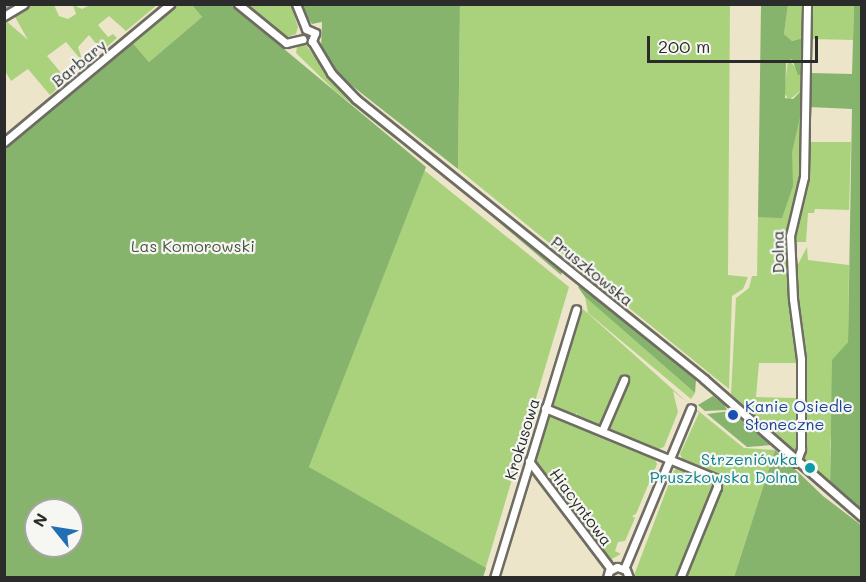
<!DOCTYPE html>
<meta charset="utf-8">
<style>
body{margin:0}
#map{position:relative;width:866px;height:582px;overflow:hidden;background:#ece5ca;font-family:Mali,sans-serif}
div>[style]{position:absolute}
.green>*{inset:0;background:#aad27d}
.forest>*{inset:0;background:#87b46c}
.stream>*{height:1.5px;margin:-0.75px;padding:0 0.75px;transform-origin:0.75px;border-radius:0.75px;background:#7eade8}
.roads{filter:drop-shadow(2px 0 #6f6c63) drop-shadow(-2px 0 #6f6c63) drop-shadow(0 2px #6f6c63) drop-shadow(0 -2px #6f6c63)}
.minor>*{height:7px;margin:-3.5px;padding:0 3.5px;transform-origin:3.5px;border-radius:3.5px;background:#fff}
.dots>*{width:16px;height:16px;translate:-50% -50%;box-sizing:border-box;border:3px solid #f6f6f2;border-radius:50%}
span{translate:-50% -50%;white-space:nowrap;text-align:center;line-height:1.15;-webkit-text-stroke:4.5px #f6f6f2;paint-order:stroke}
.street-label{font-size:16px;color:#2b2b2b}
.park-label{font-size:16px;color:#4b5540}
.transit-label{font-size:16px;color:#164399}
.left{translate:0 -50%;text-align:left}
.culture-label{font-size:16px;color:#0d838f}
.right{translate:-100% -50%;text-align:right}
.frame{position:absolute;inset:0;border:6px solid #2b2b2b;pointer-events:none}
.north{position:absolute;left:24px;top:498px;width:60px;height:60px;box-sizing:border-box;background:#f6f6f2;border:2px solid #a5a5a2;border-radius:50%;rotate:300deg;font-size:16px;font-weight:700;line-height:24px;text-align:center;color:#2b2b2b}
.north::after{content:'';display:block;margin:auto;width:21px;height:27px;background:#1f6fb2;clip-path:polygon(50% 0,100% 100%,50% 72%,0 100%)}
.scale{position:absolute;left:647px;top:36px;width:171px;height:27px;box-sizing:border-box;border:3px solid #2b2b2b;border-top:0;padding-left:8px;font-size:18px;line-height:21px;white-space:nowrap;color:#2b2b2b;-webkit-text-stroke:4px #f6f6f2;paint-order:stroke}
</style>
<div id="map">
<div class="green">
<div style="clip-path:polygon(32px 5px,54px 5px,59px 16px,68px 19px,76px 14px,73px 5px,82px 9px,90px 5px,157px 5px,126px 31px,109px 16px,98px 25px,108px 37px,113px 34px,117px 38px,102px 51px,89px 35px,78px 47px,83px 62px,66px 42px,47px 56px,67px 80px,50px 95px,28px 69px,11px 81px,5px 71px,5px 20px,28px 40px,14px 15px)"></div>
<div style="clip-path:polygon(175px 5px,192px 5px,202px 17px,149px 62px,131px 41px)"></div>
<div style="clip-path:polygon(246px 5px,291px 5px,298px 27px,296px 34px,287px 37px)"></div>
<div style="clip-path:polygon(460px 5px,730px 5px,728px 275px,748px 277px,743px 289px,732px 296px,729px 389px,458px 169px)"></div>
<div style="clip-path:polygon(788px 5px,804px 5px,803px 38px,792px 41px,784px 34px)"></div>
<div style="clip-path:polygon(811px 5px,854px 5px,853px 40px,810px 39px)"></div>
<div style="clip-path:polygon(305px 44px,335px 83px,396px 135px,394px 138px,335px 91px,296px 53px,297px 47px)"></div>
<div style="clip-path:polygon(788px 59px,802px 75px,802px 90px,789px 100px,784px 93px)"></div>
<div style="clip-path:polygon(802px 109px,801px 177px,789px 218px,787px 287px,798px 363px,759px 363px,756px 397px,797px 398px,796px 453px,731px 394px,736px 298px,749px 288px,752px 276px,757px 276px,758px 217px,782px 217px,793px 138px)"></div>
<div style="clip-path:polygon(808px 142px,851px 142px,849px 210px,815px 209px,814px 213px,808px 213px,806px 242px,796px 242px,793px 237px,807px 178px)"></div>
<div style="clip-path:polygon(424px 170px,569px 287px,483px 577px,309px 467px)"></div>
<div style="clip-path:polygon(807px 247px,808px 260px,849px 265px,848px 342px,841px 351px,830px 443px,830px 485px,802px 460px,803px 396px,794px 272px)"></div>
<div style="clip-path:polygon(585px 297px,695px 393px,691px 399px,588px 313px)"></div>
<div style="clip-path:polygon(583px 309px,688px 403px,673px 391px,678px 412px,664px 447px,656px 450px,610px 430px,608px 424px,627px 379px,622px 376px,603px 423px,597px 426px,577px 417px,577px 413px,573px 416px,554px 408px,551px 401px)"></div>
<div style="clip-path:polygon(696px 409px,744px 448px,775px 450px,734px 577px,685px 577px,725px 478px,683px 460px,680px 454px,699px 413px)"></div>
<div style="clip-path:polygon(552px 414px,654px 457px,657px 464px,636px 514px,632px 516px,635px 518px,625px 541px,618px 542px,615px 551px,621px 554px,610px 560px,536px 461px,547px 416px)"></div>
<div style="clip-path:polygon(680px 468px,711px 480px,714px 487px,677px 577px,633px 578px,674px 470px)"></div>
</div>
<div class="forest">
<div style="clip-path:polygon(evenodd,192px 5px,231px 5px,426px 167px,309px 467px,486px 568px,483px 577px,5px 577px,5px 147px,131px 41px,149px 62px,202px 17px,192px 5px,36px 510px,72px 510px,72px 546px,36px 546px,36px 510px)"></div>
<div style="clip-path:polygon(299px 5px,460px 5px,458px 169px,337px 74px,321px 49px,322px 22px,312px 24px)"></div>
<div style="clip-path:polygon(761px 5px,788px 5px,784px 34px,792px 41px,803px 38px,802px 75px,798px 75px,792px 59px,786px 63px,785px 98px,793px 99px,802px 90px,802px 109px,792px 152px,793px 186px,782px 218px,758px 217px)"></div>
<div style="clip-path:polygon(854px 5px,861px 5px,861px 509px,830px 485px,832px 360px,848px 342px,852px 109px,809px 107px,810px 73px,852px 74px)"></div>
<div style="clip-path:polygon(434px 167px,442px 169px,563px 269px,561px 275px)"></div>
<div style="clip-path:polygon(582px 285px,696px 380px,695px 393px,585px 297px,578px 287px)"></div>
<div style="clip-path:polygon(713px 396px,724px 404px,727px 410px,705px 411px,698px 405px)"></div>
<div style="clip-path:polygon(730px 411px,750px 424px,772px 445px,747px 447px,707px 414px)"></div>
<div style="clip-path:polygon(775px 450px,823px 496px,861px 525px,861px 577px,734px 577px)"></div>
</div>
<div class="stream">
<div style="left:4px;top:9px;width:10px;rotate:-29deg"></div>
</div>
<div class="roads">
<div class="minor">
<div style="left:238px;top:4px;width:62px;rotate:39.1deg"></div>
<div style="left:286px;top:43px;width:17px;rotate:-13deg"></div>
<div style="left:296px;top:4px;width:27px;rotate:68deg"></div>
<div style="left:4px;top:16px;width:23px;rotate:-31deg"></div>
<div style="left:306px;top:29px;width:10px;rotate:24deg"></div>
<div style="left:315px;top:33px;width:9px;rotate:111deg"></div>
<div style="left:312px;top:41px;width:37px;rotate:59deg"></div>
<div style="left:331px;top:73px;width:36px;rotate:46deg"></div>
<div style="left:356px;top:99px;width:447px;rotate:38.8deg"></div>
<div style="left:704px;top:379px;width:210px;rotate:41.1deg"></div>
<div style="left:4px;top:142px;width:216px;rotate:-39.7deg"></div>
<div style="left:545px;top:408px;width:186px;rotate:22.4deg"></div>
<div style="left:717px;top:479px;width:8px;rotate:90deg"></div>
<div style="left:717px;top:487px;width:98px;rotate:112.1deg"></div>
<div style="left:602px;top:431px;width:56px;rotate:-66.7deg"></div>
<div style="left:529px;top:461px;width:136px;rotate:52.8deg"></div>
<div style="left:796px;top:463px;width:15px;rotate:-70deg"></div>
<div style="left:801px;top:449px;width:90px;rotate:-90deg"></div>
<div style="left:801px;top:359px;width:61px;rotate:-97.6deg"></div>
<div style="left:793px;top:299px;width:63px;rotate:-92.7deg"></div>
<div style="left:790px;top:236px;width:61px;rotate:-76.7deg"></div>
<div style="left:804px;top:177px;width:173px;rotate:-89deg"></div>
<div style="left:624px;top:569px;width:174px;rotate:-67.4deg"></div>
<div style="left:494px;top:578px;width:281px;rotate:-73deg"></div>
<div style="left:607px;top:578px;width:7px;rotate:-74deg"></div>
<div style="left:609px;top:571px;width:9px;rotate:-27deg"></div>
<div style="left:617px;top:567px;width:9px;rotate:18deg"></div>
<div style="left:626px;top:570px;width:9px;rotate:69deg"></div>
</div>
</div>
<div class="dots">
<div style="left:733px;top:415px;background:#1a4fb4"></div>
<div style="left:810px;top:468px;background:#0f9aa8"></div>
</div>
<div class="street-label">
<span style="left:79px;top:63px;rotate:-39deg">Barbary</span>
<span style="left:778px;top:252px;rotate:-91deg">Dolna</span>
<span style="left:592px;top:271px;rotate:39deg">Pruszkowska</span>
<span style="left:522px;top:439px;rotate:-73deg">Krokusowa</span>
<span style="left:581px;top:507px;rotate:53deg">Hiacyntowa</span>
</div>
<div class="park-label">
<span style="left:193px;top:246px">Las Komorowski</span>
</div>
<div class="transit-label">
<span class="left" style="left:745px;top:415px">Kanie Osiedle<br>Słoneczne</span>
</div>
<div class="culture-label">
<span class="right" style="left:798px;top:468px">Strzeniówka<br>Pruszkowska Dolna</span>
</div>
<div class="frame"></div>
<div class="north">N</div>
<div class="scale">200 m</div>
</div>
